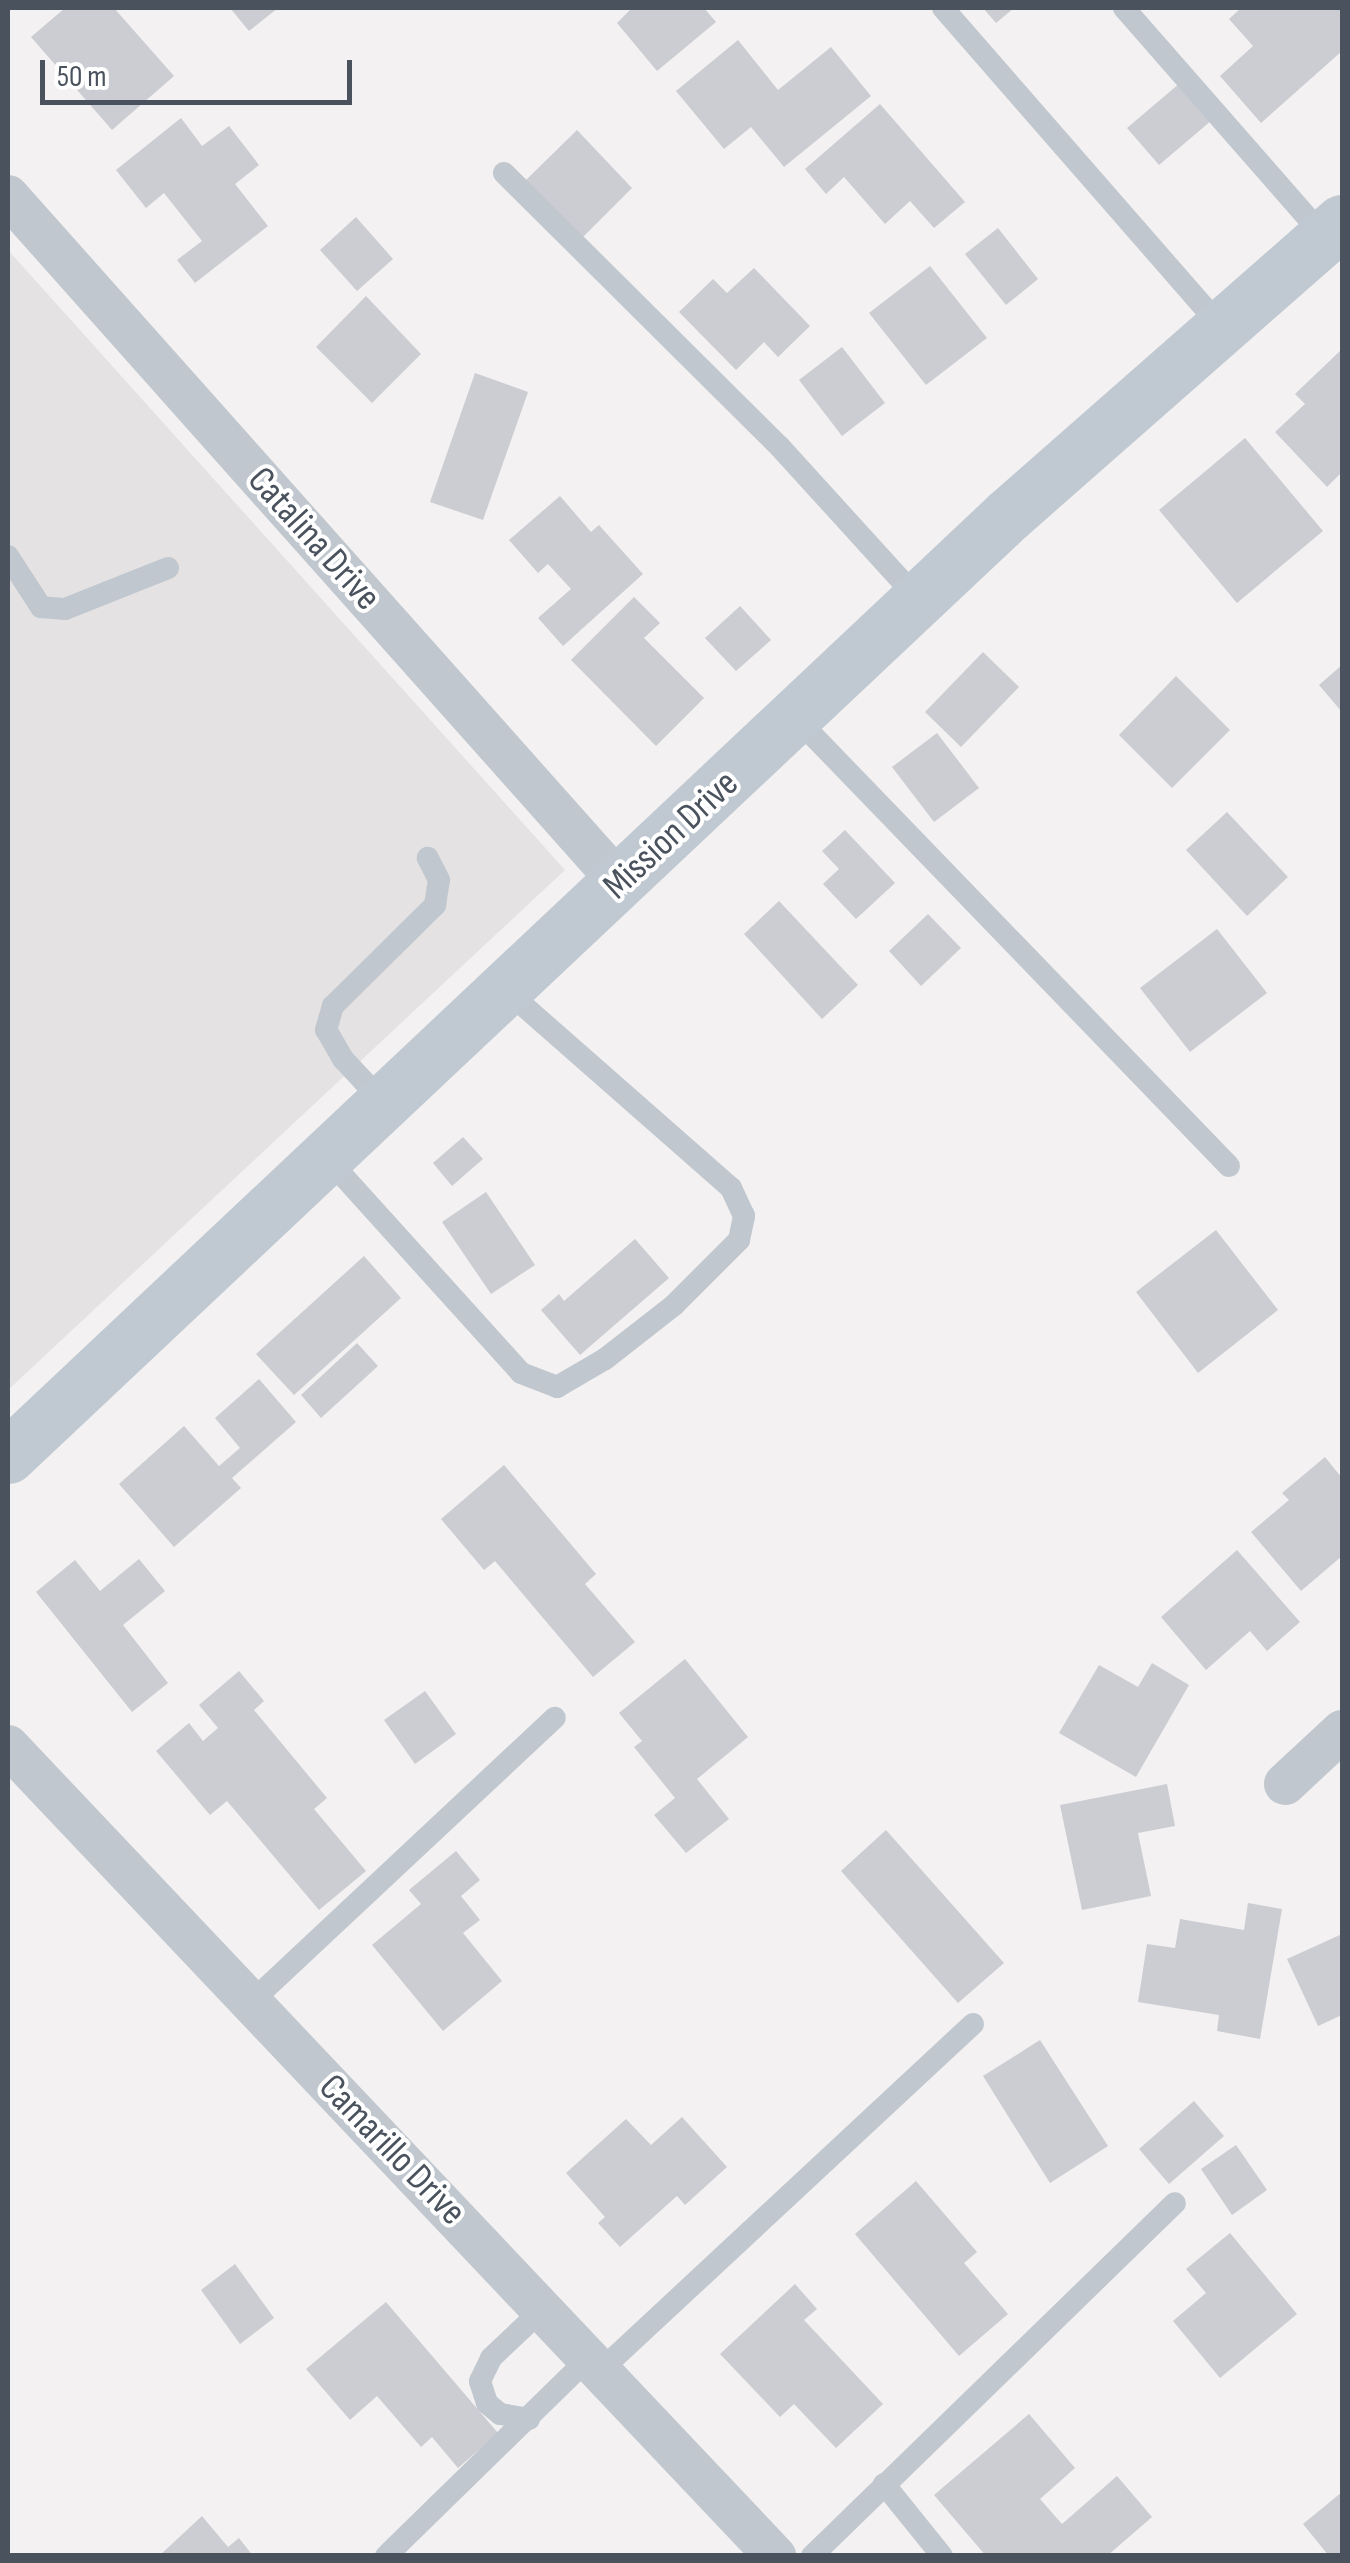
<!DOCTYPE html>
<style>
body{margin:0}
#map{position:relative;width:1350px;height:2563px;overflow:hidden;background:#f3f1f1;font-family:"Sofia Sans Condensed",sans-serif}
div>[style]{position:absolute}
.education>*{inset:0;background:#e4e2e2}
.building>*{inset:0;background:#cbcdd2}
.lane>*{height:22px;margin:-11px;padding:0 11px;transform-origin:11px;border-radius:11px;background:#c0c7ce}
.street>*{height:42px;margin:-21px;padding:0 21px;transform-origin:21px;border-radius:21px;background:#c0c7ce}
.secondary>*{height:55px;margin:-27.5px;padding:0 27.5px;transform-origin:27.5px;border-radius:27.5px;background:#c0c9d2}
span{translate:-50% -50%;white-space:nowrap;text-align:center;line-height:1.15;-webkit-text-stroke:8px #fff;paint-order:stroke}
.street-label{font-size:38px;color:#4a535d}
.frame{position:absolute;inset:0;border:10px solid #4a535d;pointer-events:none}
.scale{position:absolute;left:40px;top:60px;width:312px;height:45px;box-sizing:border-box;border:5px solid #4a535d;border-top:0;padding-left:12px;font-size:30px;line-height:35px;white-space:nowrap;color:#4a535d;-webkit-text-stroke:8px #fff;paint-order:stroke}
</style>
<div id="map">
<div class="education">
<div style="clip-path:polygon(8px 250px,565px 870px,8px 1390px)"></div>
</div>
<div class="building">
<div style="clip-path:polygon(65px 8px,114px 8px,174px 76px,112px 130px,31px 37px)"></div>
<div style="clip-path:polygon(230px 8px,278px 8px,249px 31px)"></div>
<div style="clip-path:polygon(704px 8px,716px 22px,657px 71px,617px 23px,632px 8px)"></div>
<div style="clip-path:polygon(983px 8px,1014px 8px,996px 23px)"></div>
<div style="clip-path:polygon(1241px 8px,1342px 8px,1342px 51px,1261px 123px,1220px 76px,1253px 46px,1229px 19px)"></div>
<div style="clip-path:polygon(738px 40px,778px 90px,831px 47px,871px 96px,784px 167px,751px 127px,724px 149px,676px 91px)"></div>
<div style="clip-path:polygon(1180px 83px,1212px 120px,1159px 165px,1127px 128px)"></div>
<div style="clip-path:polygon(880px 104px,965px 202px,934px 228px,910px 201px,885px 224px,844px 177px,826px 194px,805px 169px)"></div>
<div style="clip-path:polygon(181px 118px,202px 146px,229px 126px,259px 165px,235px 184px,268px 226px,195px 283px,177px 260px,202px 241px,164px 193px,146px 208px,116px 170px)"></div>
<div style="clip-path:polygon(577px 130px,632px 188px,582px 238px,526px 180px)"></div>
<div style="clip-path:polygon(356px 217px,393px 259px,357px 291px,320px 250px)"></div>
<div style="clip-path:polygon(998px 228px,1038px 279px,1006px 305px,965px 254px)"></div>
<div style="clip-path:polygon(930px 266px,987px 338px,926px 385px,869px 313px)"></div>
<div style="clip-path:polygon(754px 268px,810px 326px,778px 357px,764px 342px,736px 370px,679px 312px,713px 279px,727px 293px)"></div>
<div style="clip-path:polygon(366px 296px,421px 354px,372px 403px,316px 347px)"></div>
<div style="clip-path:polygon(842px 347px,885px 403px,842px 436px,799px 380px)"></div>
<div style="clip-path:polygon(1342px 349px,1342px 472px,1327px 487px,1275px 432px,1305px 404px,1295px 394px)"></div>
<div style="clip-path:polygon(475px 373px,528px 392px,483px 520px,430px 502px)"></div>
<div style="clip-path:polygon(1245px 438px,1323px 531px,1237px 603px,1159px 510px)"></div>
<div style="clip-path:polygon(560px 496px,591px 532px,599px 525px,643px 574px,563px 646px,538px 618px,571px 589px,548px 564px,538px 573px,509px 540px)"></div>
<div style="clip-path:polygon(634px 597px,660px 623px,644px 638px,704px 698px,656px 746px,571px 660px)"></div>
<div style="clip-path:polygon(740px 606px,771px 640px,736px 671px,705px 638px)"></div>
<div style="clip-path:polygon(983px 652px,1019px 687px,961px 747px,925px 712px)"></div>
<div style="clip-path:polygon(1342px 665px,1342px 712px,1319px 685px)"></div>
<div style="clip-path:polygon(1176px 676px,1230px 730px,1172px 788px,1119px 735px)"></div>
<div style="clip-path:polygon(937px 733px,979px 788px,934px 822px,892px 767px)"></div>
<div style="clip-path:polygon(1227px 812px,1288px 877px,1247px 916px,1186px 850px)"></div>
<div style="clip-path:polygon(845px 830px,895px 883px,856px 919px,823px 884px,839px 869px,822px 851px)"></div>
<div style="clip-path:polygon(779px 901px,858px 985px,822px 1019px,744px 934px)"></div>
<div style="clip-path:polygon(928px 914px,961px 948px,921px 986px,889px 951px)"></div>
<div style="clip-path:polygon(1217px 929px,1267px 993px,1190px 1052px,1140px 988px)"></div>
<div style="clip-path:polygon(463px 1137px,483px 1159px,452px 1186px,433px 1163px)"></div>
<div style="clip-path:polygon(486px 1192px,535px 1265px,491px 1294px,442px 1222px)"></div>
<div style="clip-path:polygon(1216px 1230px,1278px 1310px,1198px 1373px,1136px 1292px)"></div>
<div style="clip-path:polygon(635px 1239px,669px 1278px,580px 1355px,541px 1310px,559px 1294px,564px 1301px)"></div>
<div style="clip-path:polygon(364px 1256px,401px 1298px,294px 1395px,256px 1354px)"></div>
<div style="clip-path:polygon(357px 1343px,378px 1366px,321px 1418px,301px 1395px)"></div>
<div style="clip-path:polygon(259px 1379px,296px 1422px,232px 1478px,241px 1488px,174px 1547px,119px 1484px,184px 1426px,219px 1466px,240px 1448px,215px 1418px)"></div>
<div style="clip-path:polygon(1325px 1457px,1342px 1478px,1342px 1556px,1301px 1591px,1251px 1532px,1289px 1500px,1282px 1493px)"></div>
<div style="clip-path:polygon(504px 1465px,596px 1574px,585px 1584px,635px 1642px,593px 1677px,495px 1561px,484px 1570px,441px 1519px)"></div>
<div style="clip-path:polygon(1237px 1550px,1300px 1622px,1267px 1651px,1250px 1631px,1206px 1670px,1161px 1617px)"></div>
<div style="clip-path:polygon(139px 1559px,165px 1591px,123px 1625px,168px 1683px,132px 1712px,36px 1592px,75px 1560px,100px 1591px)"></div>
<div style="clip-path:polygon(685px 1659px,748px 1737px,697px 1779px,729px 1819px,686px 1853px,654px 1815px,675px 1798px,634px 1747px,642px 1741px,619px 1713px)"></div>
<div style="clip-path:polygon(1152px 1663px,1189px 1685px,1136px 1777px,1059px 1733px,1099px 1665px,1138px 1687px)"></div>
<div style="clip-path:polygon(239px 1671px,264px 1701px,254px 1710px,327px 1798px,314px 1809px,366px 1871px,319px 1910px,227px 1801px,210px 1815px,156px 1751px,189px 1723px,203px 1741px,218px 1728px,199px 1705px)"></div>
<div style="clip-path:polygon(425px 1691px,456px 1734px,415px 1764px,384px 1720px)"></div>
<div style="clip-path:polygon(1167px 1784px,1175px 1826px,1138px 1833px,1151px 1896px,1082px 1910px,1060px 1805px)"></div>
<div style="clip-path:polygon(886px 1830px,1004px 1963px,958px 2003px,841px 1871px)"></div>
<div style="clip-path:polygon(456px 1851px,480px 1880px,461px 1896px,480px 1920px,463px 1933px,502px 1981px,443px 2031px,372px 1945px,421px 1904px,409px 1890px)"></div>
<div style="clip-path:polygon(1248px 1903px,1282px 1909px,1260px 2039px,1217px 2031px,1219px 2015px,1138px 2002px,1147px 1944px,1175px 1948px,1180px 1919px,1244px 1930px)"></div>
<div style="clip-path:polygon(1342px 1934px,1342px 2015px,1318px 2026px,1287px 1959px)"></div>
<div style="clip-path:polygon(1040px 2040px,1108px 2146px,1050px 2183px,983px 2076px)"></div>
<div style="clip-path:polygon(1194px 2101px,1224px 2136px,1169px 2184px,1139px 2149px)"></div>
<div style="clip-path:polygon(682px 2117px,727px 2167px,685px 2205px,677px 2196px,620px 2247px,598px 2223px,605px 2217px,566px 2173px,626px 2119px,651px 2145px)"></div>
<div style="clip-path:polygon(1236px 2145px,1267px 2190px,1232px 2215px,1201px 2169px)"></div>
<div style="clip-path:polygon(916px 2181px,977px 2252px,964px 2263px,1008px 2314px,959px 2356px,855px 2234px)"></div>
<div style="clip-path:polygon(1230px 2233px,1297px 2314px,1220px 2378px,1173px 2321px,1206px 2293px,1186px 2269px)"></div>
<div style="clip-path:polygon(235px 2264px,274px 2318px,240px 2344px,201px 2290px)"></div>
<div style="clip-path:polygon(795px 2284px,817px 2309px,804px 2320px,883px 2404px,836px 2448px,794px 2404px,780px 2417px,720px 2354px)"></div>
<div style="clip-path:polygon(386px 2302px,498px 2433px,458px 2468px,432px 2437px,421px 2447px,377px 2396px,350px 2420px,306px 2369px)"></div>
<div style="clip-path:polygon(1029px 2414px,1075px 2468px,1040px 2499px,1062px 2524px,1117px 2476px,1152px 2517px,1107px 2556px,986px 2556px,934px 2495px)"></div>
<div style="clip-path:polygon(1342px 2492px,1342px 2556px,1329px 2556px,1303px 2524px)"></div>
<div style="clip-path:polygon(202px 2516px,228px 2547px,239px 2538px,253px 2556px,159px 2556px)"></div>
</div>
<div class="lane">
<div style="left:943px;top:8px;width:425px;rotate:48.9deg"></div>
<div style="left:1124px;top:8px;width:305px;rotate:48.8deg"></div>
<div style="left:504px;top:173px;width:387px;rotate:44.8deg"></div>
<div style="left:779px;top:446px;width:210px;rotate:47.7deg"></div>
<div style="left:8px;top:556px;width:61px;rotate:57.1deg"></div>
<div style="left:41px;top:607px;width:24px;rotate:5deg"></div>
<div style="left:65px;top:609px;width:111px;rotate:-21.7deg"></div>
<div style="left:796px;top:718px;width:623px;rotate:45.98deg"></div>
<div style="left:383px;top:1102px;width:59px;rotate:-132.9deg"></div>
<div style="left:343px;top:1059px;width:34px;rotate:-120deg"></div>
<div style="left:326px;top:1030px;width:25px;rotate:-74deg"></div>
<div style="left:333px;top:1006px;width:144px;rotate:-44.7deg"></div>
<div style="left:435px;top:905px;width:25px;rotate:-81deg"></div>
<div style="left:439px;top:880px;width:25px;rotate:-117deg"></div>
<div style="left:326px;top:1157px;width:291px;rotate:47.9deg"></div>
<div style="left:521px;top:1373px;width:39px;rotate:21deg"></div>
<div style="left:557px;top:1387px;width:56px;rotate:-30.3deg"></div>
<div style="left:605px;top:1359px;width:88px;rotate:-38deg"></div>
<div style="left:674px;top:1305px;width:92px;rotate:-45deg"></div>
<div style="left:739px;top:1240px;width:25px;rotate:-78deg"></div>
<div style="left:744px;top:1216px;width:31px;rotate:-115deg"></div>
<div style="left:731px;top:1188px;width:300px;rotate:-138.7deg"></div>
<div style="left:251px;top:2002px;width:416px;rotate:-43.1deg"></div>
<div style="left:601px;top:2370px;width:508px;rotate:-42.93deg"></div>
<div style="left:529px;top:2419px;width:29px;rotate:-170deg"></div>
<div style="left:500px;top:2414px;width:17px;rotate:-140deg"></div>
<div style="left:487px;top:2403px;width:23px;rotate:-108deg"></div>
<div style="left:480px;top:2381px;width:25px;rotate:-64deg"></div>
<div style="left:491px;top:2358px;width:71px;rotate:-43.3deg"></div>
<div style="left:884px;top:2484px;width:92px;rotate:51.1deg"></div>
<div style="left:386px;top:2556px;width:284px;rotate:-44.3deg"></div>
<div style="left:812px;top:2556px;width:506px;rotate:-44.2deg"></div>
</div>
<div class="street">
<div style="left:8px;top:196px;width:920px;rotate:48.3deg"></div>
<div style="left:8px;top:1746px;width:1116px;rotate:46.56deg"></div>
<div style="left:1285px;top:1784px;width:78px;rotate:-42.9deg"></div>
</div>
<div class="secondary">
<div style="left:8px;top:1456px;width:1373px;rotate:-43.26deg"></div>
<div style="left:1008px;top:515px;width:444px;rotate:-41.3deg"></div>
</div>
<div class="street-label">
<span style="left:314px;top:539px;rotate:48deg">Catalina Drive</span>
<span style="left:671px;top:835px;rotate:-43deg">Mission Drive</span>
<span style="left:392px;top:2150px;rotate:46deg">Camarillo Drive</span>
</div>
<div class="frame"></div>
<div class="scale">50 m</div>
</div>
